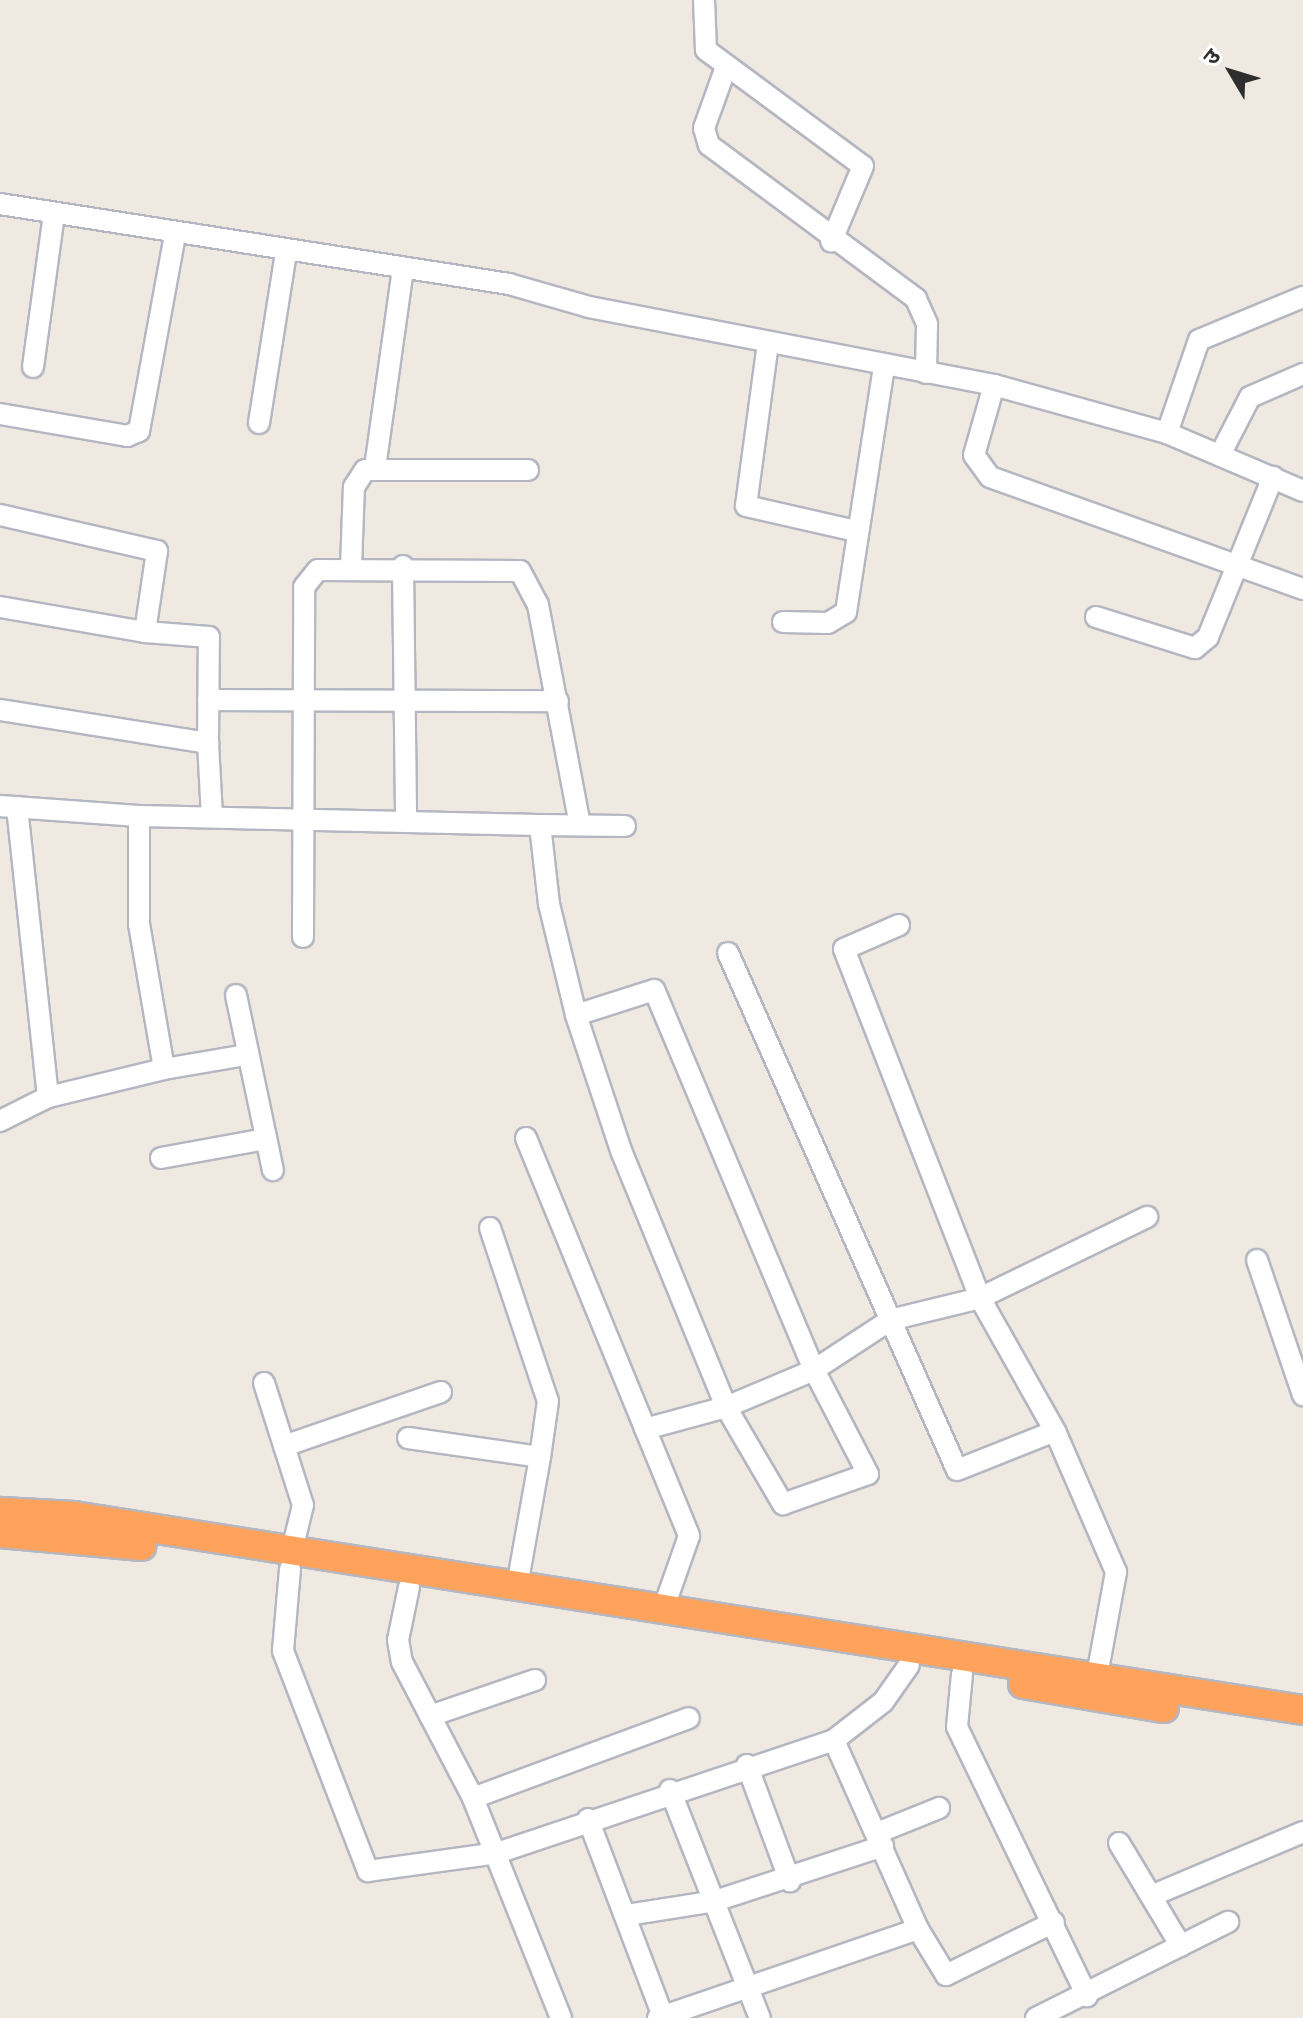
<!DOCTYPE html>
<meta charset="utf-8">
<style>
body{margin:0}
#map{position:relative;width:1303px;height:2018px;overflow:hidden;background:#efe9e1;font-family:"Fira Sans Condensed","Noto Sans Devanagari",sans-serif}
div>[style]{position:absolute}
.roads{filter:drop-shadow(2px 0 #b4b7c1) drop-shadow(-2px 0 #b4b7c1) drop-shadow(0 2px #b4b7c1) drop-shadow(0 -2px #b4b7c1)}
.minor>*{height:20px;margin:-10px;padding:0 10px;transform-origin:10px;border-radius:10px;background:#fff}
.highway>*{height:28px;margin:-14px;padding:0 14px;transform-origin:14px;border-radius:14px;background:#ffa35c}
span{translate:-50% -50%;white-space:nowrap;text-align:center;line-height:1.15;-webkit-text-stroke:7px #fff;paint-order:stroke}
.north{position:absolute;left:1191px;top:32px;width:80px;height:80px;-webkit-text-stroke:6px #fff;paint-order:stroke;rotate:308deg;font-size:22px;font-weight:700;line-height:32px;text-align:center;color:#2e2e2e}
.north::after{content:'';display:block;margin:auto;width:28px;height:36px;background:#2e2e2e;clip-path:polygon(50% 0,100% 100%,50% 72%,0 100%)}
</style>
<div id="map">
<div class="roads">
<div class="minor">
<div style="left:704px;top:0;width:50px;rotate:87.7deg"></div>
<div style="left:706px;top:50px;width:195px;rotate:36.5deg"></div>
<div style="left:863px;top:166px;width:82px;rotate:112.8deg"></div>
<div style="left:726px;top:67px;width:65px;rotate:109.8deg"></div>
<div style="left:704px;top:128px;width:18px;rotate:74deg"></div>
<div style="left:709px;top:145px;width:258px;rotate:36.6deg"></div>
<div style="left:916px;top:299px;width:27px;rotate:66deg"></div>
<div style="left:927px;top:324px;width:49px;rotate:91.2deg"></div>
<div style="left:0;top:204px;width:515px;rotate:8.93deg"></div>
<div style="left:509px;top:284px;width:83px;rotate:16deg"></div>
<div style="left:589px;top:307px;width:412px;rotate:10.9deg"></div>
<div style="left:994px;top:385px;width:180px;rotate:15.5deg"></div>
<div style="left:1167px;top:433px;width:148px;rotate:23.1deg"></div>
<div style="left:768px;top:343px;width:164px;rotate:97.7deg"></div>
<div style="left:746px;top:506px;width:113px;rotate:12.8deg"></div>
<div style="left:33px;top:367px;width:155px;rotate:-82.2deg"></div>
<div style="left:994px;top:385px;width:73px;rotate:105.9deg"></div>
<div style="left:974px;top:455px;width:27px;rotate:54deg"></div>
<div style="left:990px;top:477px;width:332px;rotate:19.7deg"></div>
<div style="left:0;top:414px;width:129px;rotate:9.8deg"></div>
<div style="left:127px;top:436px;width:13px;rotate:-23deg"></div>
<div style="left:139px;top:431px;width:200px;rotate:-79.6deg"></div>
<div style="left:259px;top:423px;width:173px;rotate:-81deg"></div>
<div style="left:1167px;top:433px;width:98px;rotate:-71deg"></div>
<div style="left:1199px;top:340px;width:113px;rotate:-22.5deg"></div>
<div style="left:1220px;top:455px;width:65px;rotate:-62.7deg"></div>
<div style="left:1250px;top:397px;width:58px;rotate:-23.5deg"></div>
<div style="left:375px;top:468px;width:202px;rotate:-82deg"></div>
<div style="left:0;top:515px;width:161px;rotate:12.9deg"></div>
<div style="left:157px;top:551px;width:82px;rotate:98.4deg"></div>
<div style="left:145px;top:632px;width:147px;rotate:-170.2deg"></div>
<div style="left:403px;top:566px;width:254px;rotate:89.3deg"></div>
<div style="left:351px;top:567px;width:80px;rotate:-87.9deg"></div>
<div style="left:354px;top:487px;width:20px;rotate:-57deg"></div>
<div style="left:365px;top:470px;width:163px"></div>
<div style="left:1096px;top:617px;width:104px;rotate:17.4deg"></div>
<div style="left:1195px;top:648px;width:17px;rotate:-40deg"></div>
<div style="left:1208px;top:637px;width:173px;rotate:-67.9deg"></div>
<div style="left:783px;top:622px;width:45px;rotate:1.3deg"></div>
<div style="left:828px;top:623px;width:21px;rotate:-31deg"></div>
<div style="left:846px;top:612px;width:248px;rotate:-81.2deg"></div>
<div style="left:208px;top:700px;width:350px;rotate:0.2deg"></div>
<div style="left:0;top:710px;width:211px;rotate:9deg"></div>
<div style="left:208px;top:743px;width:106px;rotate:-89.5deg"></div>
<div style="left:209px;top:637px;width:64px;rotate:-175.5deg"></div>
<div style="left:208px;top:743px;width:74px;rotate:86.9deg"></div>
<div style="left:0;top:806px;width:139px;rotate:4.1deg"></div>
<div style="left:139px;top:816px;width:108px;rotate:90deg"></div>
<div style="left:139px;top:924px;width:147px;rotate:80.2deg"></div>
<div style="left:164px;top:1069px;width:119px;rotate:166.4deg"></div>
<div style="left:48px;top:1097px;width:54px;rotate:153.4deg"></div>
<div style="left:17px;top:807px;width:292px;rotate:83.9deg"></div>
<div style="left:139px;top:816px;width:401px;rotate:1.3deg"></div>
<div style="left:540px;top:825px;width:80px;rotate:83.5deg"></div>
<div style="left:549px;top:904px;width:114px;rotate:76.3deg"></div>
<div style="left:576px;top:1015px;width:145px;rotate:71.6deg"></div>
<div style="left:622px;top:1153px;width:274px;rotate:67.7deg"></div>
<div style="left:726px;top:1407px;width:113px;rotate:59.6deg"></div>
<div style="left:783px;top:1504px;width:90px;rotate:-19.4deg"></div>
<div style="left:868px;top:1474px;width:117px;rotate:-117.4deg"></div>
<div style="left:814px;top:1370px;width:412px;rotate:-112.8deg"></div>
<div style="left:654px;top:990px;width:82px;rotate:162.2deg"></div>
<div style="left:540px;top:825px;width:85px;rotate:0.7deg"></div>
<div style="left:899px;top:925px;width:60px;rotate:156.4deg"></div>
<div style="left:844px;top:949px;width:375px;rotate:68.7deg"></div>
<div style="left:980px;top:1298px;width:153px;rotate:60.6deg"></div>
<div style="left:1055px;top:1431px;width:154px;rotate:66.6deg"></div>
<div style="left:1116px;top:1572px;width:106px;rotate:100.4deg"></div>
<div style="left:303px;top:937px;width:350px;rotate:-89.8deg"></div>
<div style="left:304px;top:587px;width:22px;rotate:-51deg"></div>
<div style="left:318px;top:570px;width:202px;rotate:0.3deg"></div>
<div style="left:520px;top:571px;width:38px;rotate:62deg"></div>
<div style="left:538px;top:605px;width:224px;rotate:79.2deg"></div>
<div style="left:728px;top:953px;width:565px;rotate:66.11deg"></div>
<div style="left:957px;top:1470px;width:105px;rotate:-21.7deg"></div>
<div style="left:236px;top:995px;width:179px;rotate:78.1deg"></div>
<div style="left:164px;top:1069px;width:83px;rotate:-9.7deg"></div>
<div style="left:526px;top:1138px;width:430px;rotate:67.7deg"></div>
<div style="left:689px;top:1536px;width:78px;rotate:109.4deg"></div>
<div style="left:161px;top:1158px;width:107px;rotate:-10.3deg"></div>
<div style="left:490px;top:1228px;width:182px;rotate:71.5deg"></div>
<div style="left:548px;top:1401px;width:57px;rotate:98.1deg"></div>
<div style="left:1257px;top:1260px;width:143px;rotate:71.2deg"></div>
<div style="left:264px;top:1383px;width:128px;rotate:72.3deg"></div>
<div style="left:303px;top:1505px;width:46px;rotate:103.7deg"></div>
<div style="left:645px;top:1429px;width:84px;rotate:-15.2deg"></div>
<div style="left:726px;top:1407px;width:95px;rotate:-22.8deg"></div>
<div style="left:814px;top:1370px;width:91px;rotate:-33.3deg"></div>
<div style="left:890px;top:1320px;width:93px;rotate:-13.7deg"></div>
<div style="left:980px;top:1298px;width:186px;rotate:-25.9deg"></div>
<div style="left:408px;top:1438px;width:133px;rotate:8.2deg"></div>
<div style="left:540px;top:1457px;width:131px;rotate:100.1deg"></div>
<div style="left:284px;top:1446px;width:166px;rotate:-19deg"></div>
<div style="left:290px;top:1569px;width:82px;rotate:94.9deg"></div>
<div style="left:283px;top:1651px;width:236px;rotate:68.9deg"></div>
<div style="left:368px;top:1871px;width:130px;rotate:-7.9deg"></div>
<div style="left:497px;top:1853px;width:355px;rotate:-18.5deg"></div>
<div style="left:834px;top:1740px;width:62px;rotate:-37.8deg"></div>
<div style="left:883px;top:1702px;width:45px;rotate:-54.9deg"></div>
<div style="left:409px;top:1587px;width:54px;rotate:101.7deg"></div>
<div style="left:398px;top:1640px;width:22px;rotate:80deg"></div>
<div style="left:402px;top:1662px;width:153px;rotate:62.4deg"></div>
<div style="left:473px;top:1798px;width:237px;rotate:68.2deg"></div>
<div style="left:962px;top:1674px;width:53px;rotate:95.4deg"></div>
<div style="left:957px;top:1727px;width:299px;rotate:64.2deg"></div>
<div style="left:430px;top:1716px;width:111px;rotate:-18.9deg"></div>
<div style="left:747px;top:1765px;width:124px;rotate:69.7deg"></div>
<div style="left:670px;top:1790px;width:245px;rotate:68.5deg"></div>
<div style="left:473px;top:1798px;width:230px;rotate:-20.3deg"></div>
<div style="left:588px;top:1819px;width:211px;rotate:69.2deg"></div>
<div style="left:877px;top:1833px;width:67px;rotate:-22deg"></div>
<div style="left:1119px;top:1843px;width:120px;rotate:59deg"></div>
<div style="left:1151px;top:1896px;width:165px;rotate:-22.8deg"></div>
<div style="left:627px;top:1915px;width:89px;rotate:-9deg"></div>
<div style="left:715px;top:1901px;width:177px;rotate:-18.1deg"></div>
<div style="left:918px;top:1929px;width:54px;rotate:58.7deg"></div>
<div style="left:946px;top:1975px;width:120px;rotate:-26.1deg"></div>
<div style="left:658px;top:2018px;width:275px;rotate:-18.9deg"></div>
<div style="left:918px;top:1929px;width:207px;rotate:-114deg"></div>
<div style="left:1036px;top:2018px;width:215px;rotate:-26.6deg"></div>
</div>
<div class="highway">
<div style="left:0;top:1512px;width:74px;rotate:3.1deg"></div>
<div style="left:74px;top:1516px;width:1244px;rotate:8.97deg"></div>
<div style="left:0;top:1533px;width:142px;rotate:5.3deg"></div>
<div style="left:1023px;top:1684px;width:143px;rotate:9.7deg"></div>
</div>
</div>
<div class="north">उ</div>
</div>
